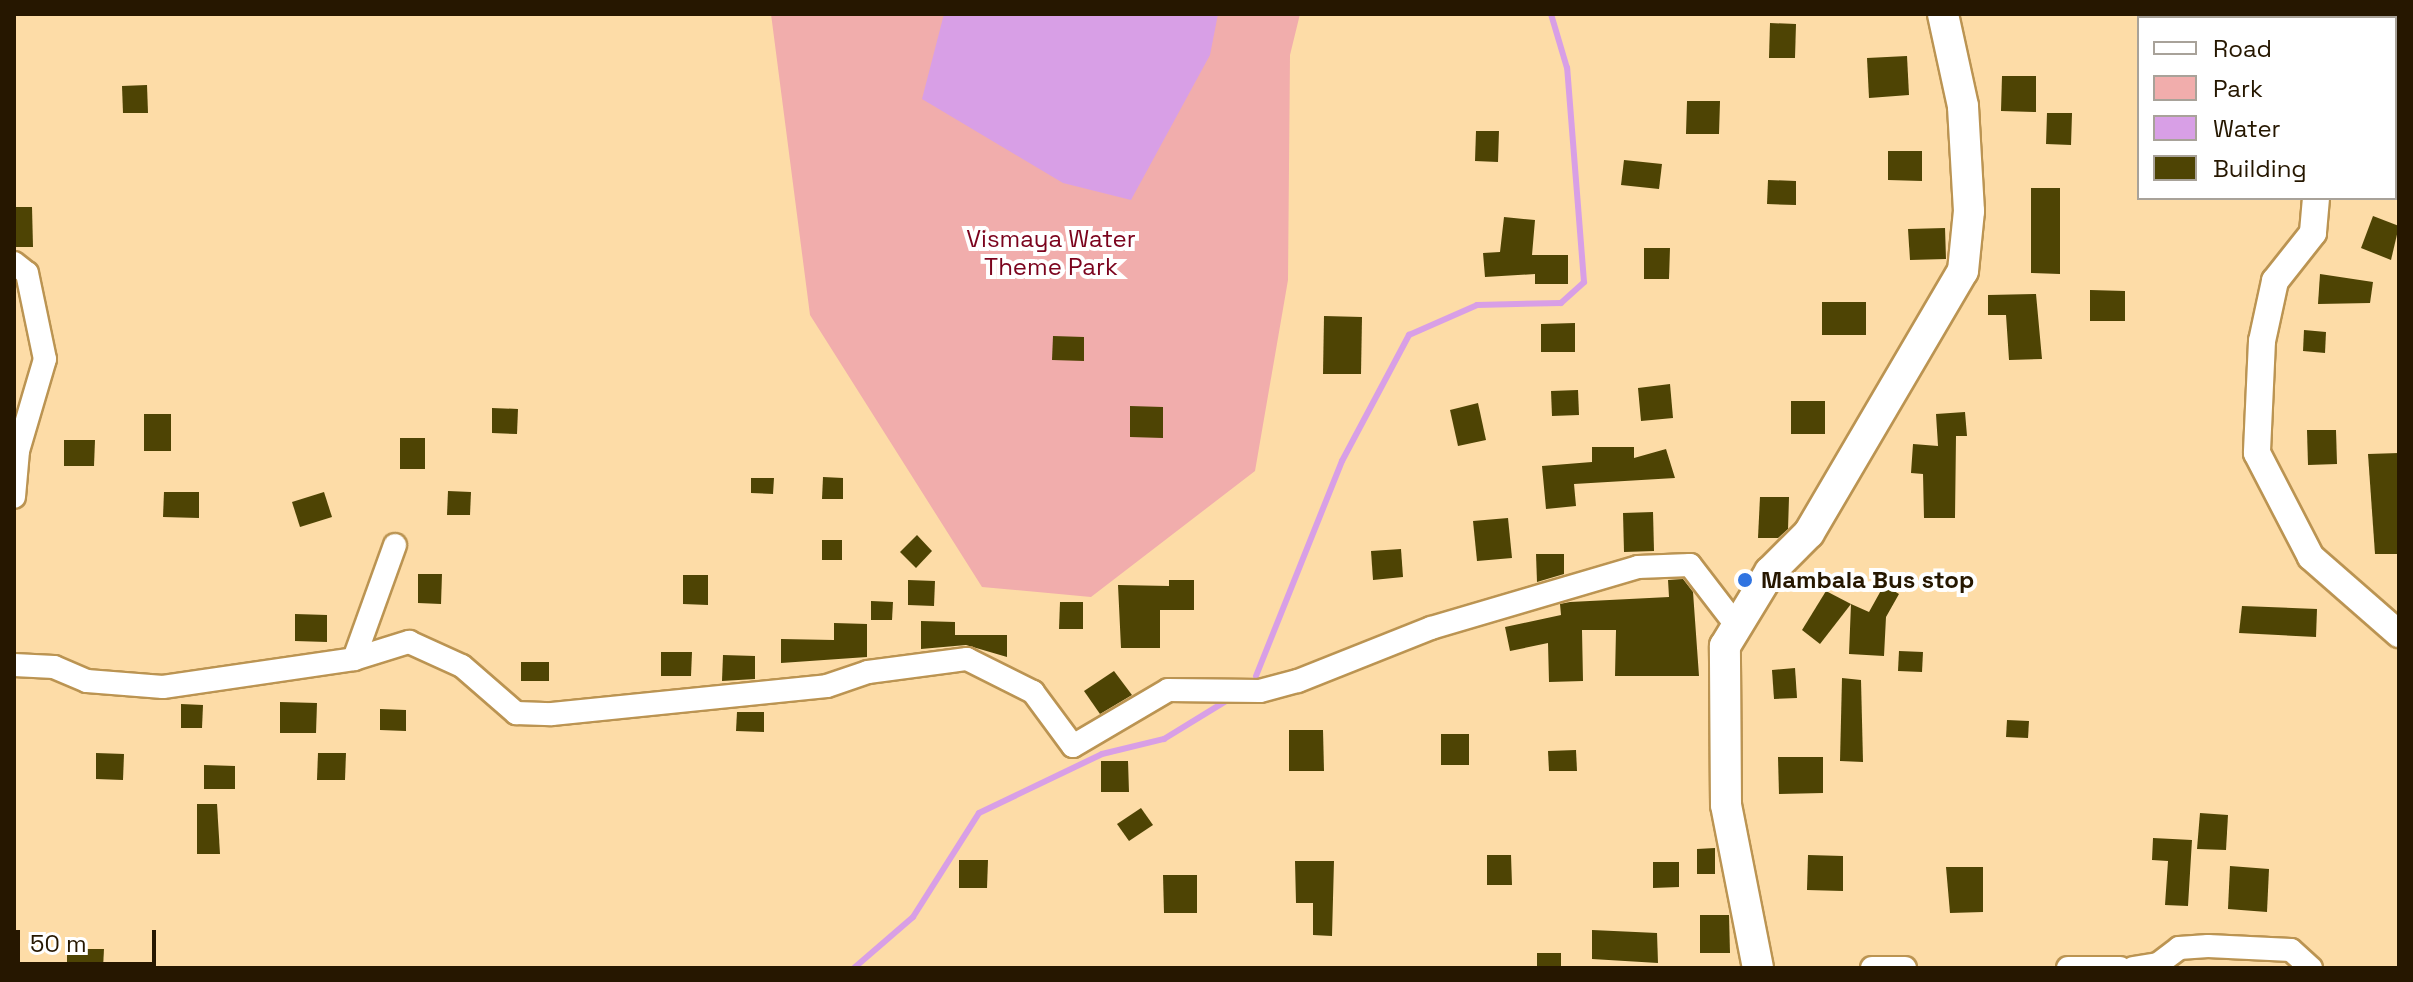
<!DOCTYPE html>
<style>
body{margin:0}
#map{position:relative;width:2413px;height:982px;overflow:hidden;background:#fddca7;font-family:"Space Grotesk",sans-serif}
div>[style]{position:absolute}
.green>*{inset:0;background:#f1adac}
.water>*{inset:0;background:#d89fe6}
.stream>*{height:6px;margin:-3px;padding:0 3px;transform-origin:3px;border-radius:3px;background:#d89fe6}
.building>*{inset:0;background:#4e4404}
.roads{filter:drop-shadow(2px 0 #bb9452) drop-shadow(-2px 0 #bb9452) drop-shadow(0 2px #bb9452) drop-shadow(0 -2px #bb9452)}
.minor>*{height:22px;margin:-11px;padding:0 11px;transform-origin:11px;border-radius:11px;background:#fff}
.tertiary>*{height:26px;margin:-13px;padding:0 13px;transform-origin:13px;border-radius:13px;background:#fff}
.secondary>*{height:30px;margin:-15px;padding:0 15px;transform-origin:15px;border-radius:15px;background:#fff}
.dots>*{width:22px;height:22px;translate:-50% -50%;box-sizing:border-box;border:4px solid #fff;border-radius:50%}
span{translate:-50% -50%;white-space:nowrap;text-align:center;line-height:1.15;-webkit-text-stroke:8px #fff;paint-order:stroke}
.park-label{font-size:24px;color:#7b031d}
.poi-label{font-size:24px;color:#261700;font-weight:700}
.left{translate:0 -50%;text-align:left}
.frame{position:absolute;inset:0;border:16px solid #261700;pointer-events:none}
.legend{position:absolute;left:2137px;top:16px;width:260px;height:184px;box-sizing:border-box;background:#fff;border:2px solid #a8a299;margin:0;padding:10px 14px;list-style:none;font-size:24px;color:#261700}
.legend li{display:flex;align-items:center;gap:16px;height:40px}
.legend b{width:40px;border:2px solid #a8a299}
.scale{position:absolute;left:16px;top:930px;width:140px;height:36px;box-sizing:border-box;border:4px solid #261700;border-top:0;padding-left:10px;font-size:24px;line-height:28px;white-space:nowrap;color:#261700;-webkit-text-stroke:6px #fff;paint-order:stroke}
</style>
<div id="map">
<div class="green">
<div style="clip-path:polygon(771px 14px,1300px 14px,1290px 55px,1288px 280px,1255px 471px,1091px 597px,982px 587px,810px 315px)"></div>
</div>
<div class="water">
<div style="clip-path:polygon(944px 14px,1218px 14px,1210px 55px,1131px 200px,1063px 183px,922px 99px)"></div>
</div>
<div class="stream">
<div style="left:1256px;top:676px;width:232px;rotate:-68.2deg"></div>
<div style="left:1342px;top:461px;width:143px;rotate:-62deg"></div>
<div style="left:1409px;top:335px;width:74px;rotate:-23.8deg"></div>
<div style="left:1477px;top:305px;width:84px;rotate:-1.4deg"></div>
<div style="left:1561px;top:303px;width:31px;rotate:-42deg"></div>
<div style="left:1584px;top:282px;width:215px;rotate:-94.5deg"></div>
<div style="left:1567px;top:68px;width:56px;rotate:-106.5deg"></div>
<div style="left:854px;top:968px;width:78px;rotate:-40.8deg"></div>
<div style="left:913px;top:917px;width:123px;rotate:-57.6deg"></div>
<div style="left:979px;top:813px;width:136px;rotate:-25.6deg"></div>
<div style="left:1102px;top:754px;width:64px;rotate:-13.6deg"></div>
<div style="left:1164px;top:739px;width:73px;rotate:-31.5deg"></div>
</div>
<div class="building">
<div style="clip-path:polygon(1770px 23px,1796px 24px,1795px 58px,1769px 58px)"></div>
<div style="clip-path:polygon(1907px 56px,1909px 95px,1869px 98px,1867px 58px)"></div>
<div style="clip-path:polygon(2002px 76px,2036px 76px,2036px 112px,2001px 111px)"></div>
<div style="clip-path:polygon(147px 85px,148px 113px,123px 113px,122px 86px)"></div>
<div style="clip-path:polygon(1687px 101px,1720px 101px,1719px 134px,1686px 134px)"></div>
<div style="clip-path:polygon(2047px 113px,2072px 113px,2071px 145px,2046px 144px)"></div>
<div style="clip-path:polygon(1476px 131px,1499px 131px,1498px 162px,1475px 161px)"></div>
<div style="clip-path:polygon(1888px 151px,1922px 151px,1922px 181px,1888px 180px)"></div>
<div style="clip-path:polygon(1624px 160px,1662px 164px,1659px 189px,1621px 185px)"></div>
<div style="clip-path:polygon(1768px 180px,1796px 181px,1796px 205px,1767px 204px)"></div>
<div style="clip-path:polygon(2031px 188px,2060px 188px,2060px 274px,2031px 273px)"></div>
<div style="clip-path:polygon(14px 207px,32px 207px,33px 247px,14px 247px)"></div>
<div style="clip-path:polygon(2373px 216px,2399px 226px,2391px 260px,2361px 248px)"></div>
<div style="clip-path:polygon(1504px 217px,1535px 220px,1532px 255px,1568px 255px,1568px 284px,1535px 284px,1535px 274px,1485px 277px,1483px 253px,1500px 252px)"></div>
<div style="clip-path:polygon(1945px 228px,1946px 259px,1910px 260px,1908px 229px)"></div>
<div style="clip-path:polygon(1644px 248px,1670px 248px,1669px 279px,1644px 279px)"></div>
<div style="clip-path:polygon(2320px 274px,2373px 282px,2370px 303px,2318px 304px)"></div>
<div style="clip-path:polygon(2090px 290px,2125px 291px,2125px 321px,2090px 321px)"></div>
<div style="clip-path:polygon(2036px 294px,2042px 359px,2009px 360px,2006px 315px,1988px 315px,1988px 295px)"></div>
<div style="clip-path:polygon(1822px 302px,1866px 302px,1866px 335px,1822px 335px)"></div>
<div style="clip-path:polygon(1324px 316px,1362px 317px,1361px 374px,1323px 374px)"></div>
<div style="clip-path:polygon(1575px 323px,1575px 352px,1541px 352px,1541px 324px)"></div>
<div style="clip-path:polygon(2304px 330px,2326px 332px,2325px 353px,2303px 351px)"></div>
<div style="clip-path:polygon(1053px 336px,1084px 337px,1084px 361px,1052px 360px)"></div>
<div style="clip-path:polygon(1670px 384px,1673px 418px,1641px 421px,1638px 388px)"></div>
<div style="clip-path:polygon(1578px 390px,1579px 415px,1552px 416px,1551px 391px)"></div>
<div style="clip-path:polygon(1791px 401px,1825px 401px,1825px 434px,1791px 434px)"></div>
<div style="clip-path:polygon(1478px 403px,1486px 440px,1458px 446px,1450px 410px)"></div>
<div style="clip-path:polygon(1130px 406px,1163px 407px,1163px 438px,1130px 437px)"></div>
<div style="clip-path:polygon(492px 408px,518px 409px,517px 434px,492px 433px)"></div>
<div style="clip-path:polygon(1965px 412px,1967px 436px,1956px 436px,1955px 518px,1924px 518px,1923px 474px,1911px 473px,1913px 444px,1938px 446px,1936px 414px)"></div>
<div style="clip-path:polygon(144px 414px,171px 414px,171px 451px,144px 451px)"></div>
<div style="clip-path:polygon(2307px 430px,2336px 430px,2337px 464px,2308px 465px)"></div>
<div style="clip-path:polygon(400px 438px,425px 438px,425px 469px,400px 469px)"></div>
<div style="clip-path:polygon(64px 440px,95px 440px,94px 466px,64px 466px)"></div>
<div style="clip-path:polygon(1592px 447px,1634px 447px,1634px 458px,1666px 449px,1675px 478px,1574px 484px,1576px 506px,1546px 509px,1542px 466px,1592px 462px)"></div>
<div style="clip-path:polygon(2399px 453px,2399px 554px,2375px 554px,2368px 454px)"></div>
<div style="clip-path:polygon(823px 477px,843px 478px,843px 499px,822px 499px)"></div>
<div style="clip-path:polygon(751px 478px,774px 478px,773px 494px,751px 493px)"></div>
<div style="clip-path:polygon(448px 491px,471px 492px,470px 515px,447px 515px)"></div>
<div style="clip-path:polygon(164px 492px,199px 492px,199px 518px,163px 517px)"></div>
<div style="clip-path:polygon(324px 492px,332px 517px,300px 527px,292px 502px)"></div>
<div style="clip-path:polygon(1760px 497px,1789px 497px,1788px 529px,1778px 538px,1758px 538px)"></div>
<div style="clip-path:polygon(1653px 512px,1654px 551px,1624px 552px,1623px 513px)"></div>
<div style="clip-path:polygon(1508px 518px,1512px 558px,1477px 561px,1473px 521px)"></div>
<div style="clip-path:polygon(917px 535px,932px 551px,916px 568px,900px 552px)"></div>
<div style="clip-path:polygon(822px 540px,842px 540px,842px 560px,822px 560px)"></div>
<div style="clip-path:polygon(1401px 549px,1403px 577px,1373px 580px,1371px 551px)"></div>
<div style="clip-path:polygon(1536px 554px,1564px 554px,1564px 574px,1537px 582px)"></div>
<div style="clip-path:polygon(418px 574px,442px 574px,441px 604px,418px 603px)"></div>
<div style="clip-path:polygon(683px 575px,708px 575px,708px 605px,683px 604px)"></div>
<div style="clip-path:polygon(1683px 579px,1693px 592px,1699px 676px,1615px 676px,1616px 630px,1582px 630px,1583px 681px,1549px 682px,1548px 643px,1510px 651px,1505px 627px,1561px 615px,1560px 604px,1570px 602px,1669px 597px,1668px 580px)"></div>
<div style="clip-path:polygon(908px 580px,935px 581px,934px 606px,908px 605px)"></div>
<div style="clip-path:polygon(1169px 580px,1194px 580px,1194px 610px,1160px 610px,1160px 648px,1121px 648px,1118px 585px,1169px 586px)"></div>
<div style="clip-path:polygon(1884px 585px,1899px 594px,1886px 617px,1884px 656px,1849px 654px,1851px 604px,1869px 612px)"></div>
<div style="clip-path:polygon(1826px 591px,1851px 604px,1820px 644px,1802px 630px)"></div>
<div style="clip-path:polygon(871px 601px,893px 602px,892px 620px,871px 620px)"></div>
<div style="clip-path:polygon(1060px 602px,1083px 602px,1083px 629px,1059px 629px)"></div>
<div style="clip-path:polygon(2242px 606px,2317px 609px,2316px 637px,2239px 633px)"></div>
<div style="clip-path:polygon(295px 614px,327px 615px,327px 642px,295px 641px)"></div>
<div style="clip-path:polygon(921px 621px,955px 622px,955px 635px,1007px 635px,1007px 657px,966px 645px,921px 649px)"></div>
<div style="clip-path:polygon(834px 623px,867px 624px,867px 657px,781px 663px,781px 639px,834px 640px)"></div>
<div style="clip-path:polygon(1899px 651px,1923px 652px,1922px 672px,1898px 671px)"></div>
<div style="clip-path:polygon(661px 652px,692px 652px,691px 676px,661px 676px)"></div>
<div style="clip-path:polygon(723px 655px,755px 656px,755px 679px,722px 681px)"></div>
<div style="clip-path:polygon(521px 662px,549px 662px,549px 681px,521px 681px)"></div>
<div style="clip-path:polygon(1795px 668px,1797px 698px,1774px 699px,1772px 670px)"></div>
<div style="clip-path:polygon(1114px 671px,1132px 695px,1100px 714px,1084px 691px)"></div>
<div style="clip-path:polygon(1842px 678px,1861px 680px,1863px 762px,1840px 761px)"></div>
<div style="clip-path:polygon(280px 702px,317px 703px,316px 733px,280px 733px)"></div>
<div style="clip-path:polygon(181px 704px,203px 705px,202px 728px,181px 728px)"></div>
<div style="clip-path:polygon(380px 709px,406px 710px,406px 731px,380px 730px)"></div>
<div style="clip-path:polygon(737px 712px,764px 712px,764px 732px,736px 731px)"></div>
<div style="clip-path:polygon(2007px 720px,2029px 721px,2028px 738px,2006px 737px)"></div>
<div style="clip-path:polygon(1289px 730px,1323px 730px,1324px 771px,1289px 771px)"></div>
<div style="clip-path:polygon(1441px 734px,1469px 734px,1469px 765px,1441px 765px)"></div>
<div style="clip-path:polygon(1576px 750px,1577px 771px,1549px 771px,1548px 751px)"></div>
<div style="clip-path:polygon(96px 753px,124px 754px,123px 780px,96px 779px)"></div>
<div style="clip-path:polygon(318px 753px,346px 753px,345px 780px,317px 780px)"></div>
<div style="clip-path:polygon(1778px 757px,1823px 757px,1823px 793px,1779px 794px)"></div>
<div style="clip-path:polygon(1101px 761px,1128px 761px,1129px 792px,1101px 792px)"></div>
<div style="clip-path:polygon(204px 765px,235px 766px,235px 789px,204px 789px)"></div>
<div style="clip-path:polygon(197px 804px,217px 804px,220px 854px,197px 854px)"></div>
<div style="clip-path:polygon(1141px 808px,1153px 825px,1129px 841px,1117px 824px)"></div>
<div style="clip-path:polygon(2200px 813px,2228px 815px,2226px 850px,2197px 849px)"></div>
<div style="clip-path:polygon(2153px 838px,2192px 840px,2188px 906px,2165px 905px,2168px 861px,2152px 860px)"></div>
<div style="clip-path:polygon(1715px 848px,1715px 874px,1697px 874px,1697px 849px)"></div>
<div style="clip-path:polygon(1487px 855px,1511px 855px,1512px 885px,1487px 885px)"></div>
<div style="clip-path:polygon(1808px 855px,1843px 856px,1843px 891px,1807px 890px)"></div>
<div style="clip-path:polygon(959px 860px,988px 860px,987px 888px,959px 888px)"></div>
<div style="clip-path:polygon(1295px 861px,1334px 861px,1332px 936px,1313px 935px,1313px 903px,1296px 903px)"></div>
<div style="clip-path:polygon(1653px 862px,1679px 862px,1679px 887px,1653px 888px)"></div>
<div style="clip-path:polygon(2230px 866px,2269px 869px,2267px 912px,2228px 909px)"></div>
<div style="clip-path:polygon(1946px 867px,1983px 867px,1983px 912px,1950px 913px)"></div>
<div style="clip-path:polygon(1163px 875px,1197px 875px,1197px 913px,1164px 913px)"></div>
<div style="clip-path:polygon(1700px 915px,1729px 915px,1730px 953px,1700px 953px)"></div>
<div style="clip-path:polygon(1592px 930px,1657px 933px,1658px 963px,1592px 959px)"></div>
<div style="clip-path:polygon(67px 949px,104px 949px,103px 968px,67px 968px)"></div>
<div style="clip-path:polygon(1537px 953px,1561px 953px,1561px 968px,1537px 968px)"></div>
</div>
<div class="roads">
<div class="minor">
<div style="left:14px;top:263px;width:16px;rotate:38deg"></div>
<div style="left:27px;top:273px;width:88px;rotate:78.2deg"></div>
<div style="left:45px;top:359px;width:96px;rotate:106.4deg"></div>
<div style="left:18px;top:451px;width:46px;rotate:95deg"></div>
<div style="left:354px;top:659px;width:121px;rotate:-70.2deg"></div>
<div style="left:14px;top:665px;width:40px;rotate:2.9deg"></div>
<div style="left:54px;top:667px;width:36px;rotate:23deg"></div>
<div style="left:87px;top:681px;width:76px;rotate:4.5deg"></div>
<div style="left:163px;top:687px;width:193px;rotate:-8.3deg"></div>
<div style="left:354px;top:659px;width:58px;rotate:-17.2deg"></div>
<div style="left:409px;top:642px;width:58px;rotate:24.4deg"></div>
<div style="left:462px;top:666px;width:72px;rotate:41deg"></div>
<div style="left:516px;top:713px;width:36px;rotate:2deg"></div>
<div style="left:552px;top:714px;width:276px;rotate:-5.8deg"></div>
<div style="left:827px;top:686px;width:43px;rotate:-18.9deg"></div>
<div style="left:868px;top:672px;width:100px;rotate:-7.5deg"></div>
<div style="left:967px;top:659px;width:74px;rotate:26.6deg"></div>
<div style="left:1033px;top:692px;width:67px;rotate:53.5deg"></div>
<div style="left:1073px;top:746px;width:110px;rotate:-30.5deg"></div>
<div style="left:1168px;top:690px;width:92px;rotate:0.6deg"></div>
<div style="left:1260px;top:691px;width:39px;rotate:-15deg"></div>
<div style="left:1298px;top:681px;width:143px;rotate:-21.7deg"></div>
<div style="left:1431px;top:628px;width:216px;rotate:-16.4deg"></div>
<div style="left:1638px;top:567px;width:52px;rotate:-2.2deg"></div>
<div style="left:1690px;top:565px;width:76px;rotate:52.5deg"></div>
<div style="left:1872px;top:968px;width:33px"></div>
<div style="left:2068px;top:968px;width:52px"></div>
<div style="left:2133px;top:968px;width:25px;rotate:-9deg"></div>
<div style="left:2158px;top:964px;width:26px;rotate:-37deg"></div>
<div style="left:2179px;top:948px;width:29px;rotate:-4deg"></div>
<div style="left:2208px;top:946px;width:83px;rotate:2.8deg"></div>
<div style="left:2291px;top:950px;width:27px;rotate:42deg"></div>
</div>
<div class="tertiary">
<div style="left:2324px;top:14px;width:4px;rotate:90deg"></div>
<div style="left:2316px;top:198px;width:35px;rotate:95deg"></div>
<div style="left:2313px;top:233px;width:61px;rotate:128.4deg"></div>
<div style="left:2275px;top:281px;width:61px;rotate:102.2deg"></div>
<div style="left:2262px;top:341px;width:112px;rotate:92.6deg"></div>
<div style="left:2257px;top:453px;width:117px;rotate:62.6deg"></div>
<div style="left:2311px;top:557px;width:117px;rotate:41.2deg"></div>
</div>
<div class="secondary">
<div style="left:1758px;top:968px;width:166px;rotate:-101.1deg"></div>
<div style="left:1726px;top:805px;width:159px;rotate:-90.4deg"></div>
<div style="left:1725px;top:646px;width:87px;rotate:-58.7deg"></div>
<div style="left:1770px;top:572px;width:55px;rotate:-45deg"></div>
<div style="left:1809px;top:533px;width:304px;rotate:-59.6deg"></div>
<div style="left:1963px;top:271px;width:60px;rotate:-84.3deg"></div>
<div style="left:1969px;top:211px;width:105px;rotate:-93.3deg"></div>
<div style="left:1963px;top:106px;width:94px;rotate:-102.3deg"></div>
</div>
</div>
<div class="dots">
<div style="left:1745px;top:580px;background:#3074e1"></div>
</div>
<div class="park-label">
<span style="left:1051px;top:253px">Vismaya Water<br>Theme Park</span>
</div>
<div class="poi-label">
<span class="left" style="left:1761px;top:580px">Mambala Bus stop</span>
</div>
<div class="frame"></div>
<ul class="legend">
<li><b style="height:10px;background:#fff"></b>Road</li>
<li><b style="height:22px;background:#f1adac"></b>Park</li>
<li><b style="height:22px;background:#d89fe6"></b>Water</li>
<li><b style="height:22px;background:#4e4404"></b>Building</li>
</ul>
<div class="scale">50 m</div>
</div>
